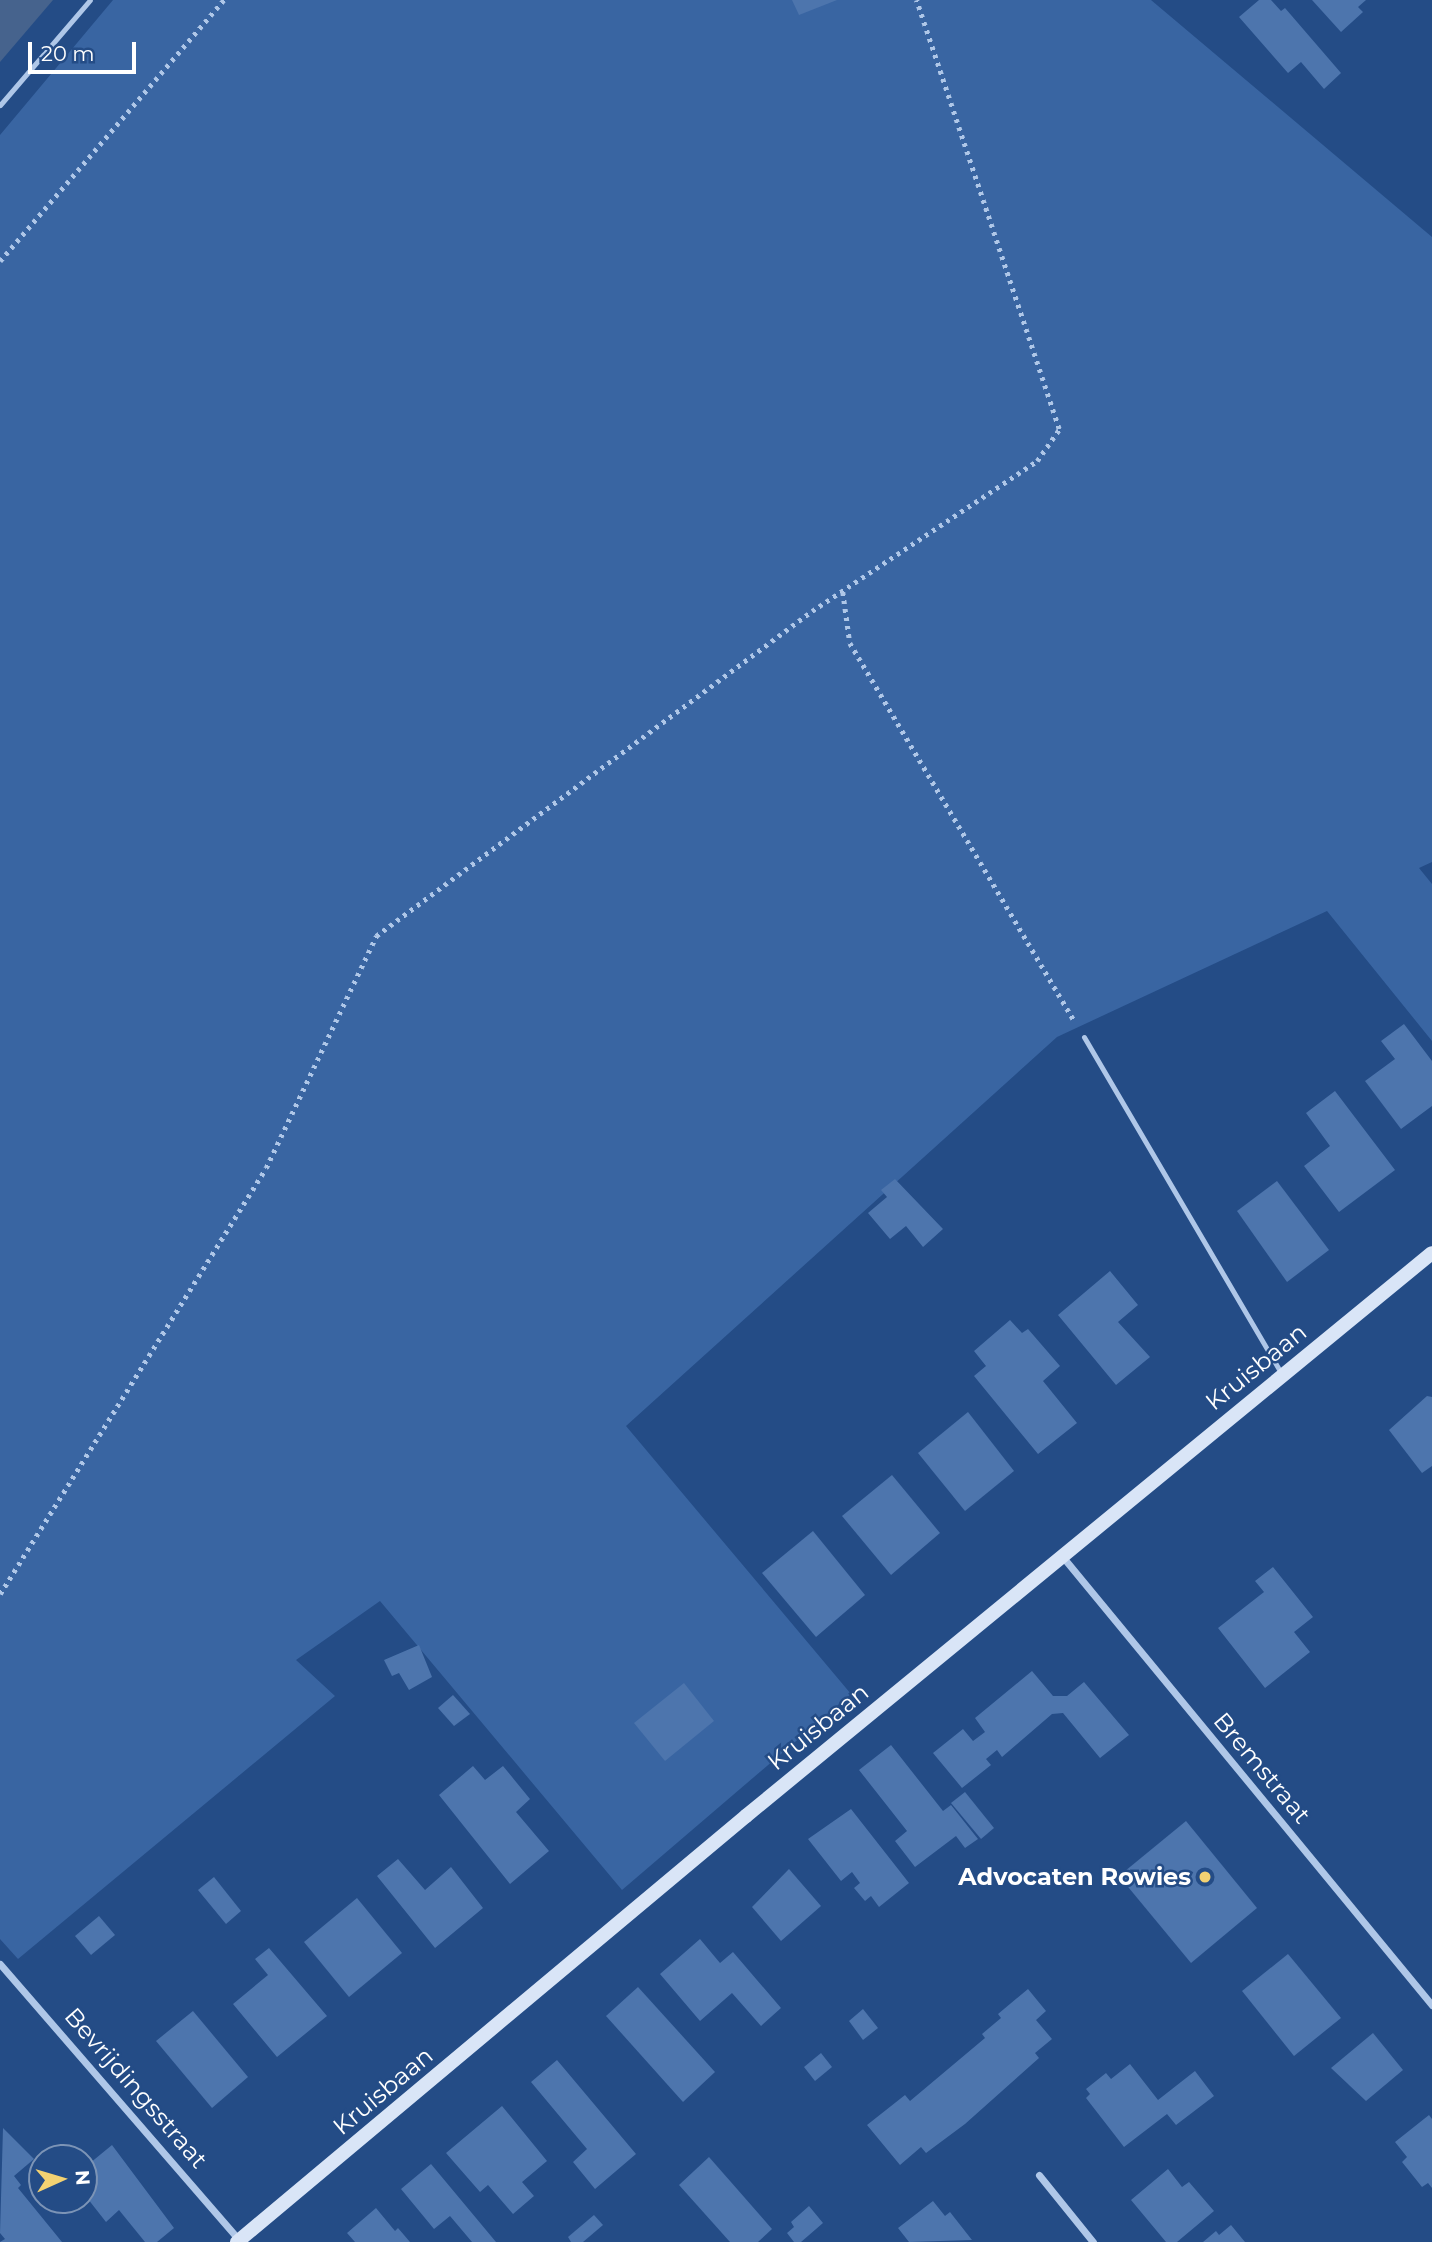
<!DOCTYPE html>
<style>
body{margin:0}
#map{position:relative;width:1432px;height:2242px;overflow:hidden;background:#244c86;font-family:Montserrat,sans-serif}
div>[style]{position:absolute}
.green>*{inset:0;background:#3965a2}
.water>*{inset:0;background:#46638d}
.building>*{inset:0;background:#4d75ad}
.path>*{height:4.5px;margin-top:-2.25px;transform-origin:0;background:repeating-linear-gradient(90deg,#afc7e8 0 3.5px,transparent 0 8.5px)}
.lane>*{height:5px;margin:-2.5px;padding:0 2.5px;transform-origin:2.5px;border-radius:2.5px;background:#afc7e8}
.street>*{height:7px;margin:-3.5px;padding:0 3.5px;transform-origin:3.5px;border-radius:3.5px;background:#afc7e8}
.secondary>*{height:14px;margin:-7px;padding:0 7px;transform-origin:7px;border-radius:7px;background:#d9e5f7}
.dots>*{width:19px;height:19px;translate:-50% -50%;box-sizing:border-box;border:4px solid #244c86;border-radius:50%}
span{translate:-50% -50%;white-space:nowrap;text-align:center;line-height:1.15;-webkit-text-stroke:5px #244c86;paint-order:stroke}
.street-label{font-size:24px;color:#fff}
.poi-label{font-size:24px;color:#fff;font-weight:700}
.right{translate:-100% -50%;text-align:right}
.north{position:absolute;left:28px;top:2144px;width:70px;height:70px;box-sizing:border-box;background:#244c86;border:2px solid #7c94b6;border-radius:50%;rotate:86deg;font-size:19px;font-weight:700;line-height:28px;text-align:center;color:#fff}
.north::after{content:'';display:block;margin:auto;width:24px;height:32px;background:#f3d272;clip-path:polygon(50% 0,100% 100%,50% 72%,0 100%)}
.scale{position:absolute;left:28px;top:42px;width:108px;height:32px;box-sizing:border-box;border:4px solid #fff;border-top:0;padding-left:9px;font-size:21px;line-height:24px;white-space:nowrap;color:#fff;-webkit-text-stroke:5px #244c86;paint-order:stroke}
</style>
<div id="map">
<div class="green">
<div style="clip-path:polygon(113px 0,1151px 0,1432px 237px,1432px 862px,1419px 868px,1432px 884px,1432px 1041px,1327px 911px,1057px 1037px,626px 1426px,851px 1694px,622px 1890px,380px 1601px,296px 1660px,335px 1696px,18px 1959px,0 1939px,0 135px)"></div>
</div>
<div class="water">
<div style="clip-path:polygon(0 0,53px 0,0 62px)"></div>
</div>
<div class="building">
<div style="clip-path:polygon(792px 0,837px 0,799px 15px)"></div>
<div style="clip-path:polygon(1259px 0,1271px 0,1281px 11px,1285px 8px,1341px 73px,1324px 89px,1301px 62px,1288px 73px,1239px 17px)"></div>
<div style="clip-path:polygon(1312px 0,1366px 0,1358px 7px,1363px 12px,1341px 32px)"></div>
<div style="clip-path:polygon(1404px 1024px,1432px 1061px,1432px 1106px,1401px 1129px,1365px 1081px,1395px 1059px,1381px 1041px)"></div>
<div style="clip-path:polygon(1335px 1091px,1395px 1170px,1339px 1212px,1304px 1166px,1330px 1146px,1306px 1113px)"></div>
<div style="clip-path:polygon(895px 1179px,943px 1229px,923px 1247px,906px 1226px,890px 1239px,868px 1213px,887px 1197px,881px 1190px)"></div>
<div style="clip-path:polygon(1277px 1181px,1329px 1250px,1287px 1282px,1237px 1211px)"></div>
<div style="clip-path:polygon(1110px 1271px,1138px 1305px,1118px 1322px,1150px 1357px,1116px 1385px,1058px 1315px)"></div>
<div style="clip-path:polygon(1010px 1320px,1022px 1333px,1028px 1329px,1060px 1366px,1043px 1381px,1077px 1423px,1038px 1454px,974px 1376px,986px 1366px,974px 1351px)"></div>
<div style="clip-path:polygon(1427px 1396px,1432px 1397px,1432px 1466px,1422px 1473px,1389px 1430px)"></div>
<div style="clip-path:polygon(968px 1412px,1014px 1471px,965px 1511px,918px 1453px)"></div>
<div style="clip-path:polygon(892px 1475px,940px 1533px,891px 1575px,842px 1516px)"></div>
<div style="clip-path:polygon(813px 1531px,865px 1595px,816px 1637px,762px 1573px)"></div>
<div style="clip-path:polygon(1273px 1567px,1313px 1617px,1294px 1632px,1310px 1652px,1265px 1688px,1218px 1628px,1264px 1592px,1255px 1581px)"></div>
<div style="clip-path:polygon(419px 1645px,432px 1677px,409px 1690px,399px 1673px,392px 1676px,384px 1660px)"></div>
<div style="clip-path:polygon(1032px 1671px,1053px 1696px,1067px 1696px,1084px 1682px,1129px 1735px,1100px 1758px,1063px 1713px,1052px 1714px,1002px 1757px,997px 1750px,986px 1759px,991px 1765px,962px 1788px,933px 1753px,963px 1729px,973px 1741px,985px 1732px,975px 1718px)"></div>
<div style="clip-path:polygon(684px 1683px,714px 1721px,665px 1761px,634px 1723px)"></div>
<div style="clip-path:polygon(453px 1695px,470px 1714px,454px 1726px,438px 1708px)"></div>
<div style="clip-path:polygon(891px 1745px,943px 1811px,951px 1805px,978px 1839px,965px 1848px,956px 1836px,915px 1867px,895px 1841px,907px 1831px,859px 1770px)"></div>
<div style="clip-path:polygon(473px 1766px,485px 1780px,503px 1766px,530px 1799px,516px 1812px,549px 1851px,510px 1884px,439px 1795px)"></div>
<div style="clip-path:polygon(965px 1792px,994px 1828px,981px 1839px,951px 1803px)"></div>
<div style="clip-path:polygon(851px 1809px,909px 1883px,879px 1907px,871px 1896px,865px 1901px,854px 1888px,860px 1883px,852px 1872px,841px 1881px,808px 1839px)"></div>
<div style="clip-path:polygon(1186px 1821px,1257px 1908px,1191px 1963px,1119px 1876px)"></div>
<div style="clip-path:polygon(398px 1859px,425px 1890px,451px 1867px,483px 1908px,435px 1948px,377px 1876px)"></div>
<div style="clip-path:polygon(789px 1869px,821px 1906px,781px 1941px,752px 1907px)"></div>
<div style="clip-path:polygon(214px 1877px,241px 1911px,226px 1924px,198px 1890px)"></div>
<div style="clip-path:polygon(357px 1898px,402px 1953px,349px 1997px,304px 1942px)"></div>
<div style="clip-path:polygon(99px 1916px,115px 1935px,91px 1955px,75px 1936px)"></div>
<div style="clip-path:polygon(700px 1939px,720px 1963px,733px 1952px,781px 2008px,761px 2026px,732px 1993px,700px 2021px,660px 1974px)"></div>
<div style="clip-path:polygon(269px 1948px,327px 2016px,277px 2057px,233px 2004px,268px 1975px,255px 1959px)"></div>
<div style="clip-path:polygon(1288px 1954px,1341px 2018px,1294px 2056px,1242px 1991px)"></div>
<div style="clip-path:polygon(638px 1987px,715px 2072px,683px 2102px,606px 2016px)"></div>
<div style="clip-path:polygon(1028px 1989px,1046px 2011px,1036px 2020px,1052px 2039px,1035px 2053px,1039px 2058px,965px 2124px,926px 2153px,921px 2147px,900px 2165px,867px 2125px,905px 2095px,910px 2101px,985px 2038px,982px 2034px,1001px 2018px,998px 2014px)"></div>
<div style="clip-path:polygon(863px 2009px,878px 2028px,863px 2040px,849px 2021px)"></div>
<div style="clip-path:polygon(193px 2011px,248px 2077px,212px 2108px,156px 2041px)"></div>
<div style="clip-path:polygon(1373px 2033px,1403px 2070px,1366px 2101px,1331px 2068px)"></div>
<div style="clip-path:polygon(821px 2053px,832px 2067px,815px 2081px,804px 2067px)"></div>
<div style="clip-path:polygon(557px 2060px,636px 2154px,595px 2189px,573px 2162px,587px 2149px,531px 2082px)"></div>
<div style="clip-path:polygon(1130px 2064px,1158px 2100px,1195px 2071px,1214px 2096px,1176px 2125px,1167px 2114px,1124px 2147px,1086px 2098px,1090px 2094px,1086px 2089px,1106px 2073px,1111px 2079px)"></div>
<div style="clip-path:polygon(502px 2106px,547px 2161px,522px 2182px,534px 2196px,513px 2214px,488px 2185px,480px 2192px,446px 2153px)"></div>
<div style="clip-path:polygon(1429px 2115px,1432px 2119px,1432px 2188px,1428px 2183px,1422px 2187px,1402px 2162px,1407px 2157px,1395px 2142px)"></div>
<div style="clip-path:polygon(3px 2128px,34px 2159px,14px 2176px,21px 2185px,18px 2188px,62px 2242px,0 2242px,5px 2239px,0 2233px)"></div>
<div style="clip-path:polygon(112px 2145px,174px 2228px,157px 2242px,145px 2242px,119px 2210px,106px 2222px,84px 2194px,84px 2168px)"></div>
<div style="clip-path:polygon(709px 2157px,772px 2229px,758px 2242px,730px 2242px,679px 2185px)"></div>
<div style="clip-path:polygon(431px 2164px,496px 2242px,472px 2242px,450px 2216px,434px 2229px,401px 2189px)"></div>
<div style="clip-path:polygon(1168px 2169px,1182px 2187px,1189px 2182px,1214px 2211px,1177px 2242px,1166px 2242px,1131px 2200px)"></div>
<div style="clip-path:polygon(933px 2201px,945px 2216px,950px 2212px,972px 2240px,909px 2242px,898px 2228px)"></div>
<div style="clip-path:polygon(809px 2206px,823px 2223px,801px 2242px,794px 2242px,787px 2233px,794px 2227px,791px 2222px)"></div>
<div style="clip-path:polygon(376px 2208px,395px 2231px,398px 2228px,410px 2242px,355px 2242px,347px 2233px)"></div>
<div style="clip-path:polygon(594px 2215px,603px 2225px,583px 2242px,571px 2242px,568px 2237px)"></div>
<div style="clip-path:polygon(1231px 2225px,1245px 2242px,1203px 2242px,1216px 2231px,1219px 2235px)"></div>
</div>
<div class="path">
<div style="left:0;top:261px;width:344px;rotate:-49.4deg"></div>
<div style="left:843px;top:592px;width:51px;rotate:82.2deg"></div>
<div style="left:850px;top:643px;width:439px;rotate:59.3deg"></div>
<div style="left:0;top:1594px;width:502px;rotate:-58.02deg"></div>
<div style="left:266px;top:1168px;width:257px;rotate:-64.6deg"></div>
<div style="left:376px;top:936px;width:544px;rotate:-36.7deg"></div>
<div style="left:812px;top:611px;width:270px;rotate:-33.7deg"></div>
<div style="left:1037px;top:461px;width:39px;rotate:-55deg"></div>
<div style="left:1059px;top:429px;width:452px;rotate:-108.4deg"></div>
</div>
<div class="lane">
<div style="left:0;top:105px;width:138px;rotate:-49.4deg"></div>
<div style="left:1084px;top:1037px;width:391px;rotate:59.6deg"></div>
</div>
<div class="street">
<div style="left:1062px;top:1556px;width:582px;rotate:50.51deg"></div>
<div style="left:0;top:1964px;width:365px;rotate:49.1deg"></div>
<div style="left:1039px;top:2175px;width:86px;rotate:51.1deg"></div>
</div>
<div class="secondary">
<div style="left:237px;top:2242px;width:664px;rotate:-39.93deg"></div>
<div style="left:746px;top:1816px;width:887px;rotate:-39.38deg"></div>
</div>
<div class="dots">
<div style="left:1205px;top:1877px;background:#f3d272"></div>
</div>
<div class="street-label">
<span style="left:1256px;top:1367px;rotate:-39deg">Kruisbaan</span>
<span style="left:818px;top:1727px;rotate:-39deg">Kruisbaan</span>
<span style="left:1262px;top:1768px;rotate:50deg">Bremstraat</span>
<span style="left:136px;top:2088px;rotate:49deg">Bevrijdingsstraat</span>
<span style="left:383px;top:2091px;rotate:-40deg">Kruisbaan</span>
</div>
<div class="poi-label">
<span class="right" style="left:1191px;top:1877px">Advocaten Rowies</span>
</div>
<div class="north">N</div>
<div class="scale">20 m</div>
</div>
